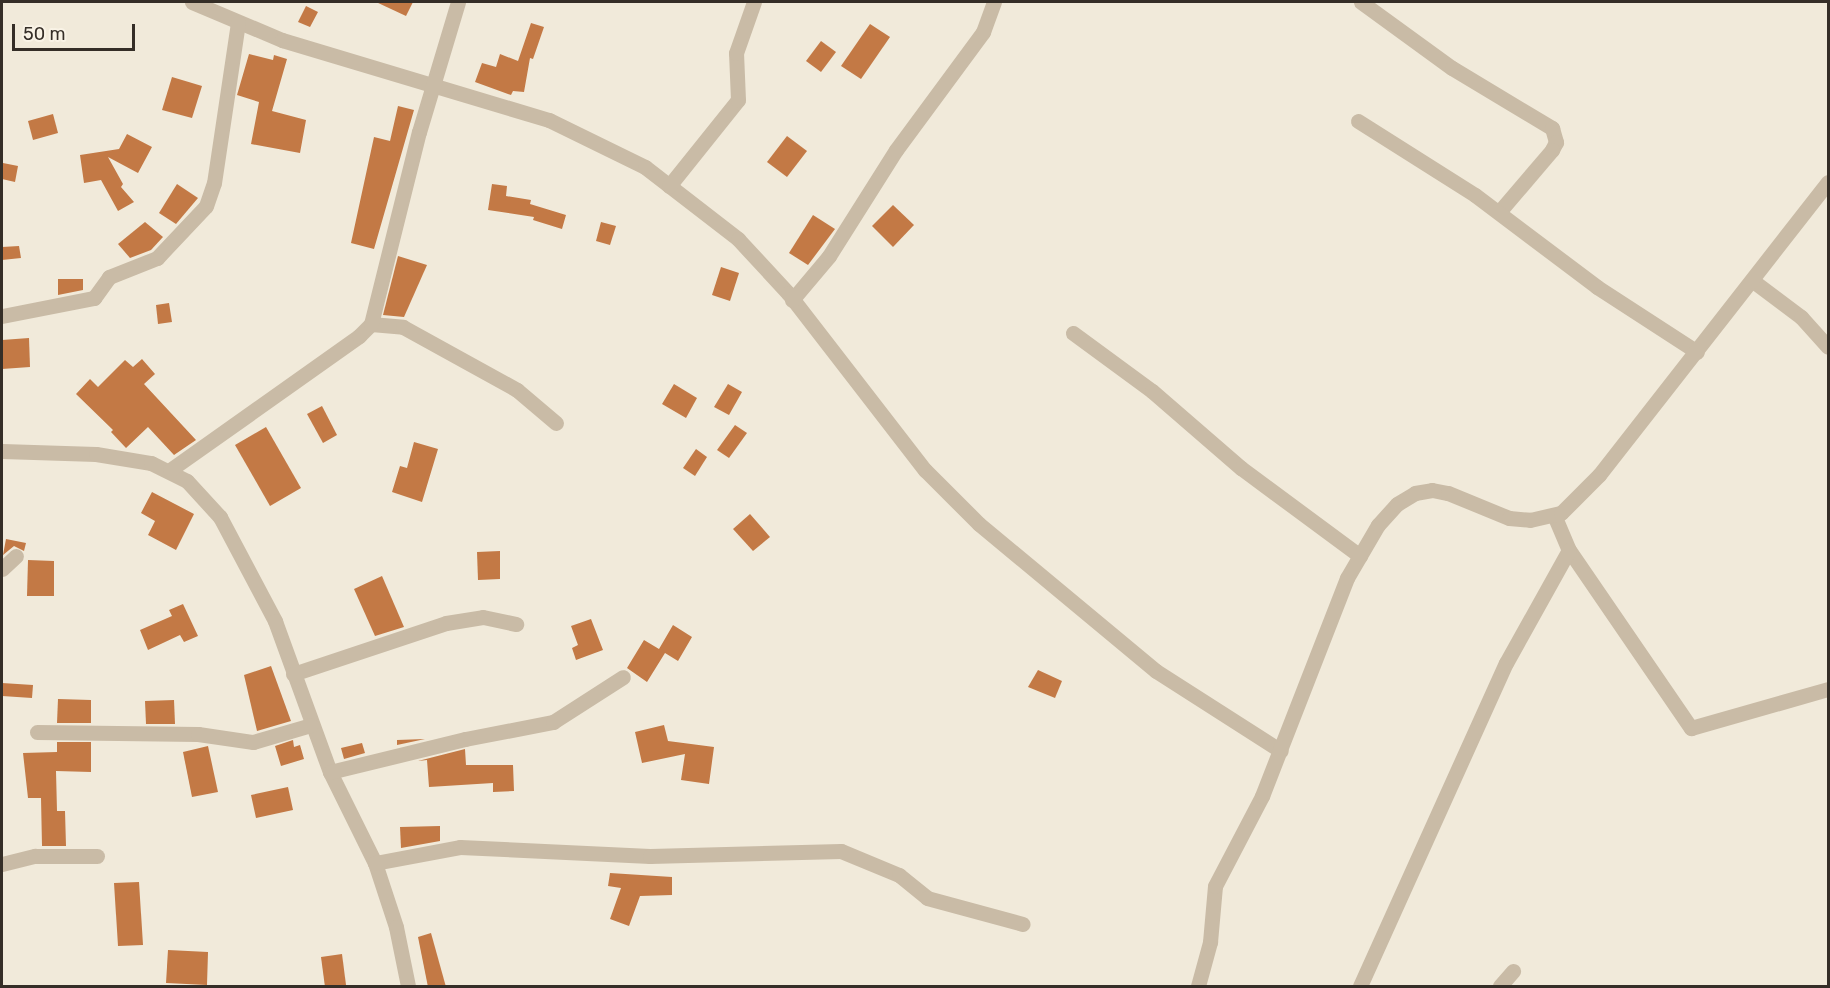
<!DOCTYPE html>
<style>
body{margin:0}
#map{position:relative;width:1830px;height:988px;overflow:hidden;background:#f1eada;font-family:Rubik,sans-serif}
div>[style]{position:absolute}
.building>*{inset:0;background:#c37945}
.street>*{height:15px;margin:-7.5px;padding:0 7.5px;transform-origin:7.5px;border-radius:7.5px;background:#c9bba6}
span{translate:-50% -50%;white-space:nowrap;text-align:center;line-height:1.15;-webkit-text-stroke:5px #f9f3e6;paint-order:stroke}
.frame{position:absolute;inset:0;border:3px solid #352e27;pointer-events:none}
.scale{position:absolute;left:12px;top:24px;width:123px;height:27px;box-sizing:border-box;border:3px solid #352e27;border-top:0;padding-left:8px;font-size:18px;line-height:21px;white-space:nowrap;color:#352e27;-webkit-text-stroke:4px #f9f3e6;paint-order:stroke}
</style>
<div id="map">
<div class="building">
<div style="clip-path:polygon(376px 2px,413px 2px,406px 16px)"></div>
<div style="clip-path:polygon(306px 6px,318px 12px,310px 27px,298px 22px)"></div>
<div style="clip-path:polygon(531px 23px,544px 27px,533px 59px,530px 58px,524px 92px,513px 91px,511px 95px,475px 82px,482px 63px,496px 67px,500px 54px,518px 61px)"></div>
<div style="clip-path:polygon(870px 24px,890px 37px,861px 79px,841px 66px)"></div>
<div style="clip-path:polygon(821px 41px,836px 52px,821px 72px,806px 61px)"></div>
<div style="clip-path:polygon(249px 54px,273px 60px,274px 55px,287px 59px,272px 111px,306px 120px,300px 153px,251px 144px,259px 102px,237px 95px)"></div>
<div style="clip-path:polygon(172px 77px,202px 86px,192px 118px,162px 110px)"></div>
<div style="clip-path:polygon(398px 106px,414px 110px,374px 249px,351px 243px,374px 137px,390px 141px)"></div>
<div style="clip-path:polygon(53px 114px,58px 133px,33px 140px,28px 121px)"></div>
<div style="clip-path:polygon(127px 134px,152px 147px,138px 173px,108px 157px,123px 184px,121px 187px,134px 202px,118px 211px,101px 180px,84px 183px,80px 155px,119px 149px)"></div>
<div style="clip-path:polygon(787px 136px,807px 151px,787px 177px,767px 162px)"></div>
<div style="clip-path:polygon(3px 163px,18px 166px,15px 182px,2px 179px)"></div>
<div style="clip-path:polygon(177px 184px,198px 198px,176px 224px,159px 213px)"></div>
<div style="clip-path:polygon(492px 184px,507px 186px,506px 196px,531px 200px,530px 204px,566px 215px,562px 229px,533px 220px,534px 217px,488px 210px)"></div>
<div style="clip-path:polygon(893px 205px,914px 225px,893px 247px,872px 226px)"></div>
<div style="clip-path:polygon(813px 215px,835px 229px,808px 265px,789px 253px)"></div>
<div style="clip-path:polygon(145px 222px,163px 237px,151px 250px,130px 258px,118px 244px)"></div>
<div style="clip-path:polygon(601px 222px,616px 226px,610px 245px,596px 241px)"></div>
<div style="clip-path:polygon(19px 246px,21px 258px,2px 260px,2px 247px)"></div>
<div style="clip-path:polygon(398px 256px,427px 265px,404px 317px,383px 315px)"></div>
<div style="clip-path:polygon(721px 267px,739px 273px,730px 301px,712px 295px)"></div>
<div style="clip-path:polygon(58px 279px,83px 279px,83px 290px,58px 295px)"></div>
<div style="clip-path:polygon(169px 303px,172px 322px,158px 324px,156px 305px)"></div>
<div style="clip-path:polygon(29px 338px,30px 367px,2px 369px,2px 340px)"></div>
<div style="clip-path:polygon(142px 359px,155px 374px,144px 384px,196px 440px,174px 455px,148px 427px,126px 448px,111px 432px,113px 430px,76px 394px,90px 379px,98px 387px,125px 360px,133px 367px)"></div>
<div style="clip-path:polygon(674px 384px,697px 398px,686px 418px,662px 404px)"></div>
<div style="clip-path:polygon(728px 384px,742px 392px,729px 415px,714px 407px)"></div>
<div style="clip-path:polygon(322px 406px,337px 435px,323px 443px,307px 414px)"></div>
<div style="clip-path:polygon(735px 425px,747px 433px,729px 458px,717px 450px)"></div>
<div style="clip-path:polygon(266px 427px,301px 488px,270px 506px,235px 445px)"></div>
<div style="clip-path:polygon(414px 442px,438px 449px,422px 502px,392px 492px,400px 466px,407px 468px)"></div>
<div style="clip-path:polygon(696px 449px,707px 457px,695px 476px,683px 468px)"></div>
<div style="clip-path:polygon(152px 492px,194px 514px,176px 550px,148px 535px,155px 521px,141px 513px)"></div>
<div style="clip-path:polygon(750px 514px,770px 537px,753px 551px,733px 529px)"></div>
<div style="clip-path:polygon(6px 539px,26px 543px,24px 551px,14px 546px,3px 555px)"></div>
<div style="clip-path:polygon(500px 551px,500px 579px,478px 580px,477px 552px)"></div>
<div style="clip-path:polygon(28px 560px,54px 561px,54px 596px,27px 596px)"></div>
<div style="clip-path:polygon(382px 576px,404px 627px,375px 636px,354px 589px)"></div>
<div style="clip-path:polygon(183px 604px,198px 636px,184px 642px,180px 635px,148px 650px,140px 630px,172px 616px,169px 610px)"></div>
<div style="clip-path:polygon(591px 619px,603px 650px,576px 660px,572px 648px,578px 645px,571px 626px)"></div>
<div style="clip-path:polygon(673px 625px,692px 637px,678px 661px,665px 653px,647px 682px,627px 668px,644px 640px,659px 649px)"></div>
<div style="clip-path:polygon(271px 666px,291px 721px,257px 731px,244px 675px)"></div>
<div style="clip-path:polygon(1038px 670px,1062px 681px,1055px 698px,1028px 687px)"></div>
<div style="clip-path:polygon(2px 683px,33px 685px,32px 698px,2px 696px)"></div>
<div style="clip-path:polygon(58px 699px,91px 700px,91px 723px,57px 723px)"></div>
<div style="clip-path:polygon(174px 700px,175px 724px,146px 724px,145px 701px)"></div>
<div style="clip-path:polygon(664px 725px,668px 741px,714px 747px,709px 784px,681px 780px,685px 754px,642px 763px,635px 732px)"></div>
<div style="clip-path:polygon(425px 739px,397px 745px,397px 740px)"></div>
<div style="clip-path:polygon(293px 740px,294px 747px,300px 745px,304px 759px,281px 766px,275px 746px)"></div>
<div style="clip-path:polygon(57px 742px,91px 742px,91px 772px,56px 771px,57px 811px,65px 811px,66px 846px,42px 846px,41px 798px,28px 798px,23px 753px,57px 752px)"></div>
<div style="clip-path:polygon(362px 743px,365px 753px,344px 759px,341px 748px)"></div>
<div style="clip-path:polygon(208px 746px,218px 792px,192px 797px,183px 752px)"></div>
<div style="clip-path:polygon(465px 749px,466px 765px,513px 765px,514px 791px,493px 792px,493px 783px,429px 787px,427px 760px,418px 761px)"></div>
<div style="clip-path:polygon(288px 787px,293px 810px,256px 818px,251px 795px)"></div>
<div style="clip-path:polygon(440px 826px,440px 841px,401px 848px,400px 827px)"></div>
<div style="clip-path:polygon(610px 873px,672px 877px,672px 895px,640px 896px,629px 926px,610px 919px,621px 888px,608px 886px)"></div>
<div style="clip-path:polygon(139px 882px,143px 945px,118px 946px,114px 883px)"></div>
<div style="clip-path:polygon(431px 933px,446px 987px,428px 987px,418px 937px)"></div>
<div style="clip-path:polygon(168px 950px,208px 952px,207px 985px,166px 983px)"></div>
<div style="clip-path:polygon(342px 954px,346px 985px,325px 987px,321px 957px)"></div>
</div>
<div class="street">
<div style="left:192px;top:2px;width:98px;rotate:22.9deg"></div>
<div style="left:282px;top:40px;width:279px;rotate:16.7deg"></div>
<div style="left:549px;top:120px;width:107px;rotate:26.1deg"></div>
<div style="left:645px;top:167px;width:118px;rotate:37.7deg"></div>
<div style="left:738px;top:239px;width:74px;rotate:47.2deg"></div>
<div style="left:788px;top:293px;width:224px;rotate:52.3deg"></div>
<div style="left:925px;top:470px;width:76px;rotate:45deg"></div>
<div style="left:979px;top:524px;width:230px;rotate:39.7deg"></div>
<div style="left:1156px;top:671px;width:148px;rotate:32.6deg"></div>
<div style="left:1361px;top:2px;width:112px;rotate:36deg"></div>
<div style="left:1452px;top:68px;width:117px;rotate:31deg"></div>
<div style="left:1552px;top:128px;width:15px;rotate:74deg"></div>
<div style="left:1556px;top:142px;width:9px;rotate:117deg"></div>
<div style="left:1552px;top:150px;width:82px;rotate:130.5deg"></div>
<div style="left:1358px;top:121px;width:138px;rotate:32.3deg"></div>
<div style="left:1475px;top:195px;width:153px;rotate:37deg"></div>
<div style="left:1597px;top:287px;width:119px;rotate:33deg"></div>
<div style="left:669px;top:186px;width:110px;rotate:-51.3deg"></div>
<div style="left:738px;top:100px;width:47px;rotate:-92.4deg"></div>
<div style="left:736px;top:53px;width:54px;rotate:-70.6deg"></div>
<div style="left:1753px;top:281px;width:60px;rotate:36.9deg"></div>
<div style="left:1801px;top:317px;width:40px;rotate:48deg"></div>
<div style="left:792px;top:300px;width:57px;rotate:-49.9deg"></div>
<div style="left:829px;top:256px;width:125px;rotate:-57.7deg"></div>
<div style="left:896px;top:150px;width:147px;rotate:-53.6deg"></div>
<div style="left:983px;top:32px;width:32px;rotate:-70deg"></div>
<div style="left:2px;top:316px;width:94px;rotate:-11.1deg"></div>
<div style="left:94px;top:298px;width:26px;rotate:-54deg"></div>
<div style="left:109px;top:277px;width:52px;rotate:-21.6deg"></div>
<div style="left:157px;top:258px;width:71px;rotate:-46.7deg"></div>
<div style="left:206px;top:206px;width:24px;rotate:-71deg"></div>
<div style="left:214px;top:183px;width:162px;rotate:-81.5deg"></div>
<div style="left:371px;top:324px;width:32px;rotate:5deg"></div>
<div style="left:403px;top:327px;width:130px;rotate:28.9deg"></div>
<div style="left:517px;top:390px;width:51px;rotate:40.2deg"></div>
<div style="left:1073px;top:333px;width:98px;rotate:36.3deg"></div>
<div style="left:1152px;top:391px;width:118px;rotate:40.9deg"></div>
<div style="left:1241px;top:468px;width:148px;rotate:36.5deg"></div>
<div style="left:2px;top:451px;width:94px;rotate:1.8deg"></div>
<div style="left:96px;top:454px;width:56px;rotate:9.3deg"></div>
<div style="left:151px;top:463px;width:40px;rotate:26.6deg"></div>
<div style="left:187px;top:481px;width:49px;rotate:47.5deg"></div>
<div style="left:220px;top:517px;width:118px;rotate:62.1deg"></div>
<div style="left:275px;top:621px;width:161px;rotate:70deg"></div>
<div style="left:330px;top:772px;width:102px;rotate:63.7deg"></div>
<div style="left:375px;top:863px;width:67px;rotate:71.8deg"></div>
<div style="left:396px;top:927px;width:60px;rotate:78.5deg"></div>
<div style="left:170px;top:470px;width:232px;rotate:-35.3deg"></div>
<div style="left:359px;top:336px;width:17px;rotate:-45deg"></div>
<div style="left:371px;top:324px;width:198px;rotate:-76deg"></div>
<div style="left:419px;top:132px;width:136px;rotate:-73.3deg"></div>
<div style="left:1554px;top:515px;width:38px;rotate:67deg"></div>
<div style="left:1569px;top:550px;width:216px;rotate:55.6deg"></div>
<div style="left:1691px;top:728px;width:142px;rotate:-15.9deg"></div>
<div style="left:2px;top:569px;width:19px;rotate:-43deg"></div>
<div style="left:293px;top:674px;width:161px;rotate:-18.4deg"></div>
<div style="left:446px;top:623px;width:37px;rotate:-9deg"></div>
<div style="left:483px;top:617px;width:34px;rotate:12deg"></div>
<div style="left:37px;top:732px;width:161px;rotate:0.7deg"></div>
<div style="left:198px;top:734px;width:56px;rotate:8.3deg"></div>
<div style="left:253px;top:742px;width:60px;rotate:-16.3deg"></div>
<div style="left:330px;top:772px;width:139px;rotate:-13.7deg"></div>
<div style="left:465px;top:739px;width:90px;rotate:-10.9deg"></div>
<div style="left:553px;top:722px;width:83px;rotate:-32.7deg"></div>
<div style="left:375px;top:863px;width:86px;rotate:-10.7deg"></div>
<div style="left:460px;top:847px;width:190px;rotate:2.7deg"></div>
<div style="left:650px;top:856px;width:191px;rotate:-1.5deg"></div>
<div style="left:841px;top:851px;width:63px;rotate:22.5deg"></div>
<div style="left:899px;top:875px;width:36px;rotate:39deg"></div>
<div style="left:927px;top:898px;width:99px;rotate:15.2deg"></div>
<div style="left:2px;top:864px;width:34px;rotate:-14deg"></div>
<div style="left:35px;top:856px;width:62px"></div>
<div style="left:1198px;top:986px;width:46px;rotate:-74.7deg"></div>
<div style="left:1210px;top:942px;width:56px;rotate:-84.9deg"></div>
<div style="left:1215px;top:886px;width:102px;rotate:-62.4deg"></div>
<div style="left:1262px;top:796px;width:234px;rotate:-68.7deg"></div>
<div style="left:1347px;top:578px;width:61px;rotate:-59.7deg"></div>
<div style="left:1378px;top:525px;width:28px;rotate:-48deg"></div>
<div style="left:1397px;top:504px;width:21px;rotate:-31deg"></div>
<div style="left:1415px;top:493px;width:17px;rotate:-10deg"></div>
<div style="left:1432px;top:490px;width:16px;rotate:11deg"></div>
<div style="left:1448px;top:493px;width:66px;rotate:22.3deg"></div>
<div style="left:1509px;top:518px;width:21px;rotate:5deg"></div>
<div style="left:1530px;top:520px;width:32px;rotate:-13deg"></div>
<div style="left:1561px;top:513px;width:54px;rotate:-45deg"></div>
<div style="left:1599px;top:475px;width:372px;rotate:-52deg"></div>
<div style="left:1360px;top:986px;width:354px;rotate:-65.7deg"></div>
<div style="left:1506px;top:663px;width:129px;rotate:-60.9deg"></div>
<div style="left:1500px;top:986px;width:20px;rotate:-49deg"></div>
</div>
<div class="frame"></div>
<div class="scale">50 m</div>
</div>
